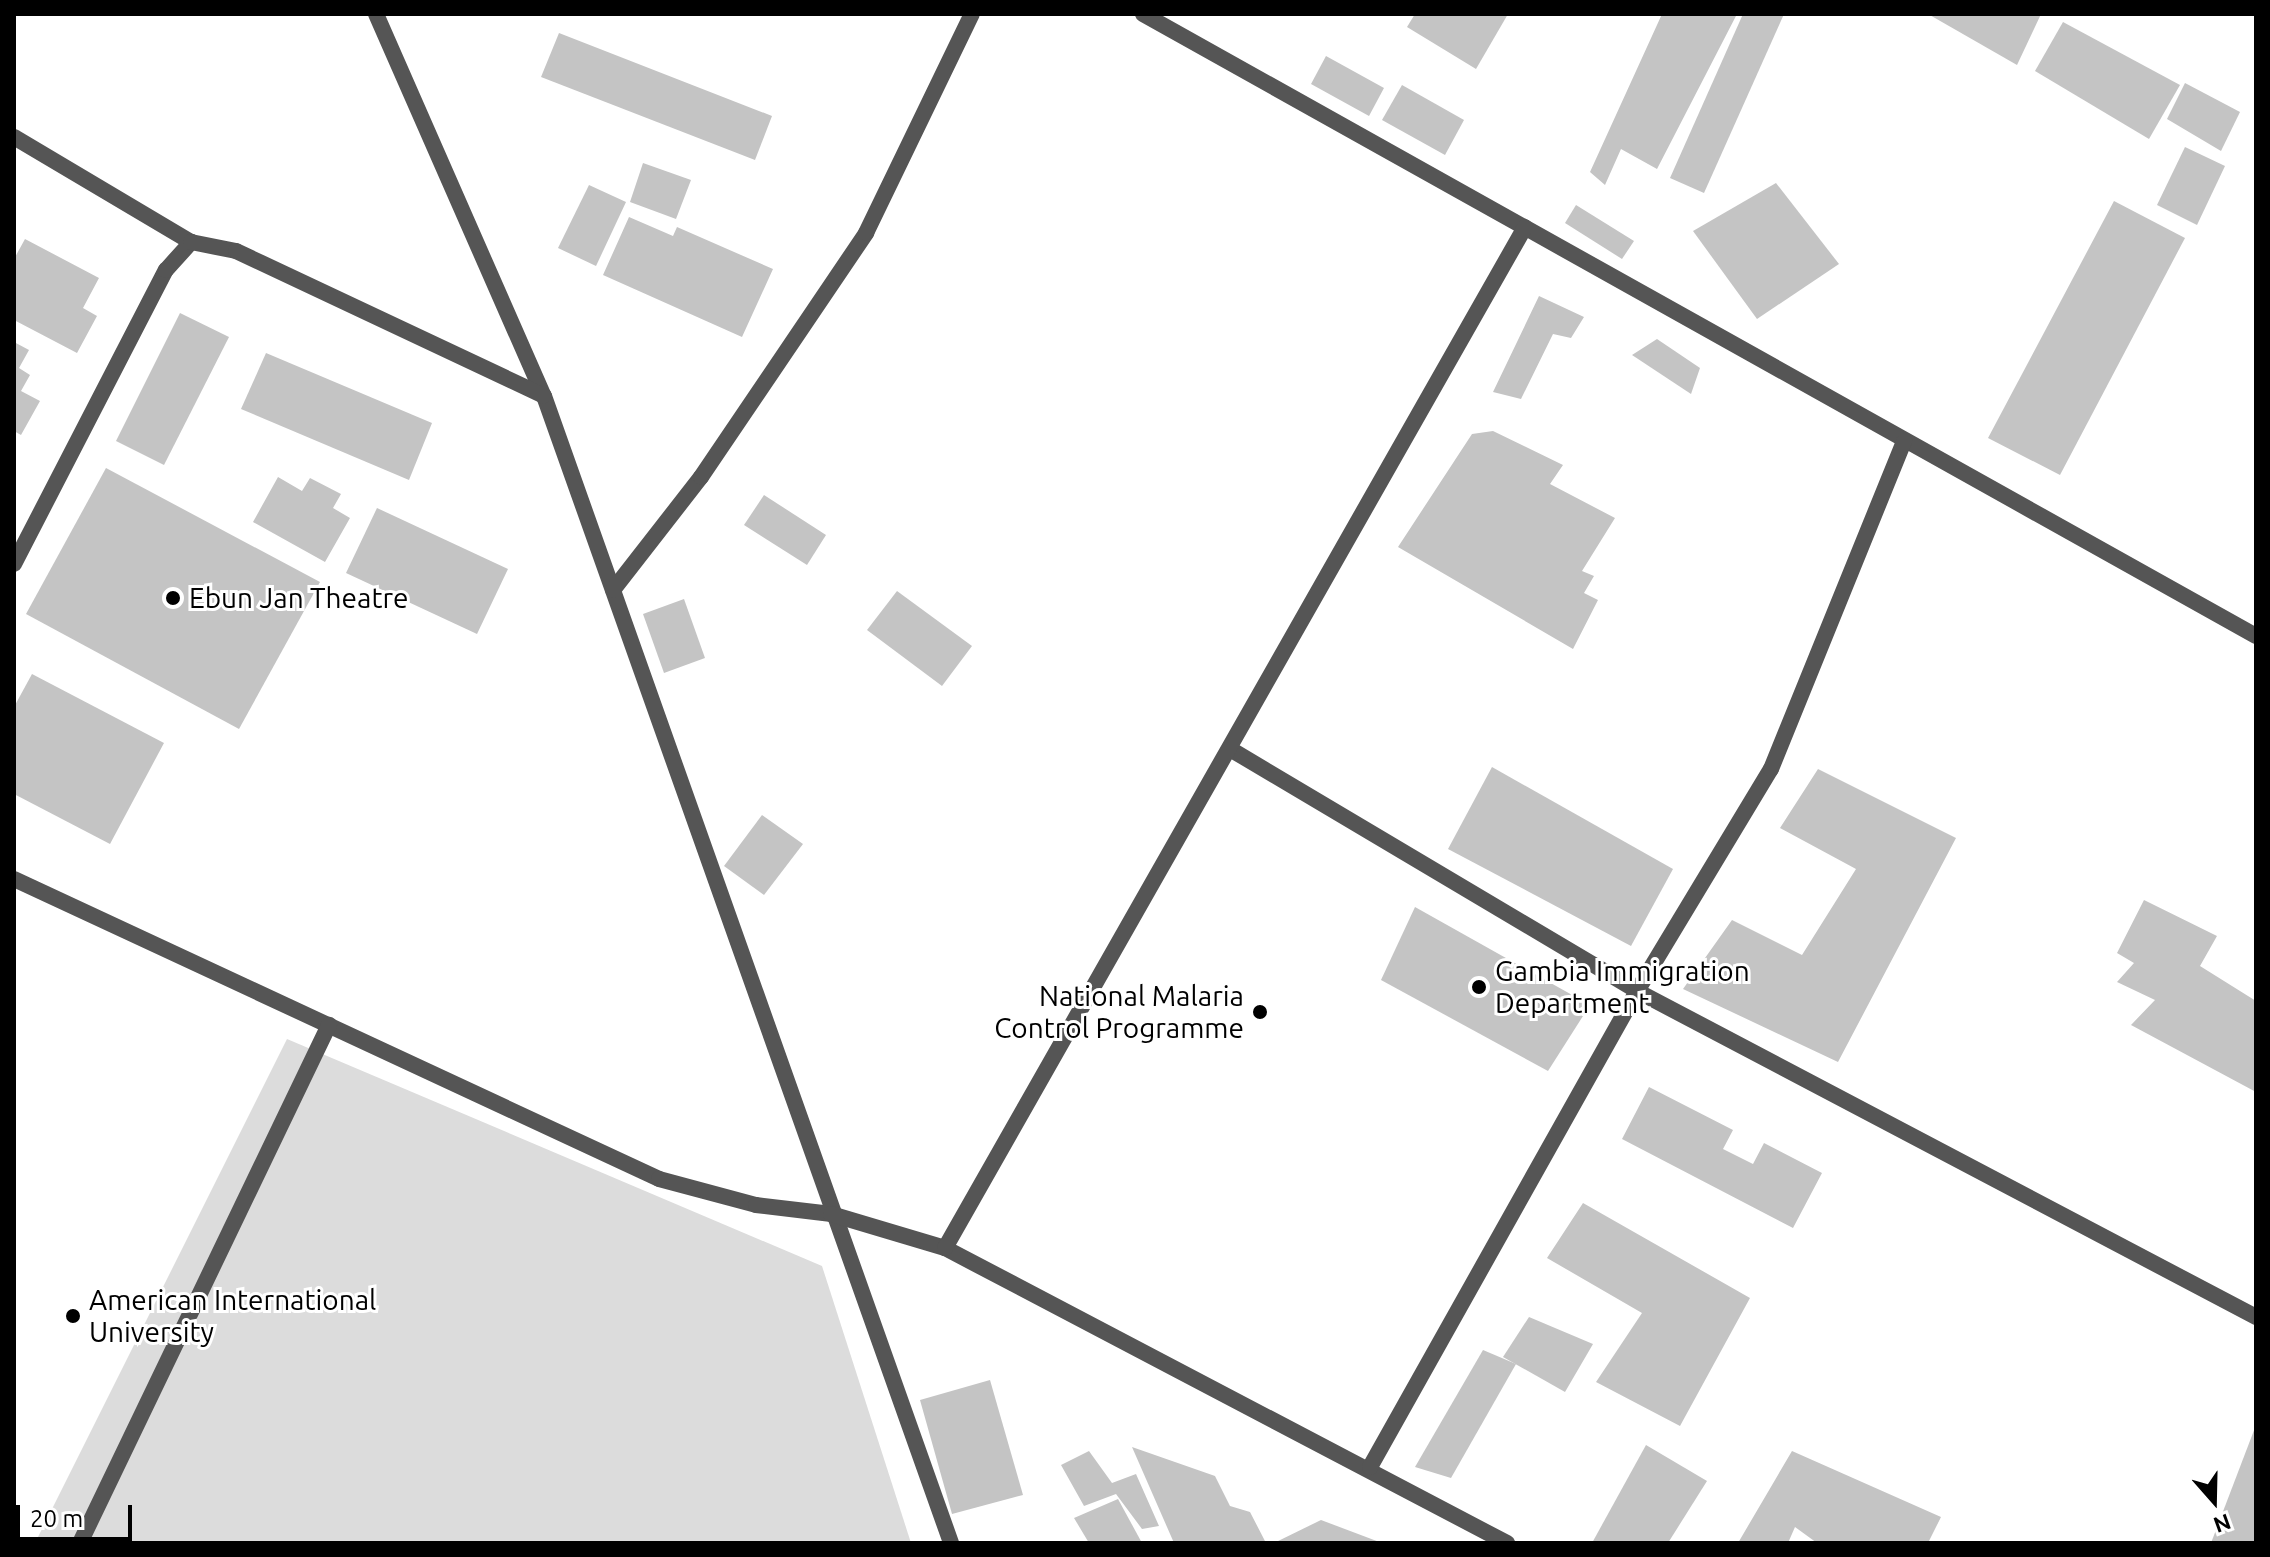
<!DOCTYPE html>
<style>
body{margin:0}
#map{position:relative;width:2270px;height:1557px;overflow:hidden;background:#fff;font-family:Ubuntu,sans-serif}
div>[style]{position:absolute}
.green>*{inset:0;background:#dcdcdc}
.building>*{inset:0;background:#c4c4c4}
.street>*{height:16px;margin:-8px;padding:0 8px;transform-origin:8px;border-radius:8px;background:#555}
.dots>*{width:22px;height:22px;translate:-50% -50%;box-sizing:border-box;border:4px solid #fff;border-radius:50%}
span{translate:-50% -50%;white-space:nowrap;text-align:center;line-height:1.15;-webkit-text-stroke:6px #fff;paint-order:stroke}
.poi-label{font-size:28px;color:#000}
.left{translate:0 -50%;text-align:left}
.right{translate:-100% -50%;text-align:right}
.frame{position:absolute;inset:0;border:16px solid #000;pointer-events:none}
.north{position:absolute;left:2174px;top:1461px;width:80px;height:80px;-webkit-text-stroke:6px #fff;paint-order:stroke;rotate:160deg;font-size:22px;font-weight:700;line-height:32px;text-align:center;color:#000}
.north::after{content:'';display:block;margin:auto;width:28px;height:36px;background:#000;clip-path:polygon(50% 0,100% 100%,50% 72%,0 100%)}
.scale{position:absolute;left:16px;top:1505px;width:116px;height:36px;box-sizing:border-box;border:4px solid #000;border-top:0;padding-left:10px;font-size:24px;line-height:28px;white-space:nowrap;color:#000;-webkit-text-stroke:6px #fff;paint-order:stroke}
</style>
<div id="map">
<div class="green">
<div style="clip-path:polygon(287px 1039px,822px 1266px,911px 1543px,35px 1543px)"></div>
</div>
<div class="building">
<div style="clip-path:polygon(1415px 14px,1508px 14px,1476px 69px,1407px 27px)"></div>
<div style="clip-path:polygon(1662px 14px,1737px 14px,1657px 169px,1621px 149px,1605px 185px,1590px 172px)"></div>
<div style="clip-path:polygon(1743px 14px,1784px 14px,1704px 193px,1670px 178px)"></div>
<div style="clip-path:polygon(1928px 14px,2041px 14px,2017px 65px)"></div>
<div style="clip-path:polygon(2063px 22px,2180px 85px,2149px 139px,2035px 71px)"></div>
<div style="clip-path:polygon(559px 33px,772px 116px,755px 160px,541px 77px)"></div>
<div style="clip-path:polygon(1326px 56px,1384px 88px,1369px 116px,1311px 84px)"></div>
<div style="clip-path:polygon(2185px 83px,2240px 112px,2221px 151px,2167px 119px)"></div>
<div style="clip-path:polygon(1402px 85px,1464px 120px,1445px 155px,1382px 120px)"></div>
<div style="clip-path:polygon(2185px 147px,2225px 166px,2197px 225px,2157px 205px)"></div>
<div style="clip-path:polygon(643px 163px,691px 180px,676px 219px,630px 202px)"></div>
<div style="clip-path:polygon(1776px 183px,1839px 264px,1757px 319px,1693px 231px)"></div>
<div style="clip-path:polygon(589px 185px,626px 202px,596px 266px,558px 248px)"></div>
<div style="clip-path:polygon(2114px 201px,2185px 238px,2060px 475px,1988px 438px)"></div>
<div style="clip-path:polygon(1576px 205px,1634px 241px,1622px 259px,1565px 223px)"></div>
<div style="clip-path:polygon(629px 217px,673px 236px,677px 227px,773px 269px,742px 337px,603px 275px)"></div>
<div style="clip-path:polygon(25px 239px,99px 278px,83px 308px,97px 316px,77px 353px,14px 320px,14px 259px)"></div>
<div style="clip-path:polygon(1539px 296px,1584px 317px,1571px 338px,1553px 334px,1521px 399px,1493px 392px)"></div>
<div style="clip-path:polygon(180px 313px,229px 337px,164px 465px,116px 441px)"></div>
<div style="clip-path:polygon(1657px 339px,1700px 368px,1691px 394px,1632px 355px)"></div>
<div style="clip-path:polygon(14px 342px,29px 350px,19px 368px,30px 375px,21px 391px,40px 401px,21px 435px,14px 431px)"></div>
<div style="clip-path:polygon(266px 353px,432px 423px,409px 480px,241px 409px)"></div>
<div style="clip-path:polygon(1493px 431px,1563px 465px,1550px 484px,1615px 518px,1582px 571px,1594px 576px,1584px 593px,1598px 600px,1573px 649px,1398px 547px,1472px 434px)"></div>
<div style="clip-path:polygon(106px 468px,320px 582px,239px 729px,26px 614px)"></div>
<div style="clip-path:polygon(278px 477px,302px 491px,310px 478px,341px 494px,333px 508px,350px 518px,325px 562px,253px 522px)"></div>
<div style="clip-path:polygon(764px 495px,826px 535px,807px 565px,744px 525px)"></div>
<div style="clip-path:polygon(377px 508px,508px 569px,477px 634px,346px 573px)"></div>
<div style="clip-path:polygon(897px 591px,972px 646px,942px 686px,867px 630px)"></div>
<div style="clip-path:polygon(684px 599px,705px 658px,664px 673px,643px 614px)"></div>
<div style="clip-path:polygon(32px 674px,164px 743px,110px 844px,14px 794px,14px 707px)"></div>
<div style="clip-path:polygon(1492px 767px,1673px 869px,1631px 946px,1448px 849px)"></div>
<div style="clip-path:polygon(1818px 769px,1956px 838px,1838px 1062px,1683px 989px,1732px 920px,1802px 955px,1856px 869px,1780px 828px)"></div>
<div style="clip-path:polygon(762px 815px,803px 844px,764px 895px,724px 866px)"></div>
<div style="clip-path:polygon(2144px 900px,2217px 936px,2200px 966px,2256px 1001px,2256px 1092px,2131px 1025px,2155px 1000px,2117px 982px,2134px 963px,2117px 953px)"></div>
<div style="clip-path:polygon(1415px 907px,1590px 1005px,1548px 1071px,1381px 980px)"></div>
<div style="clip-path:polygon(1649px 1087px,1733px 1130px,1723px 1149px,1753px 1164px,1764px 1143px,1822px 1173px,1793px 1228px,1622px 1139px)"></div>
<div style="clip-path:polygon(1583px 1203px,1750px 1298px,1680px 1426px,1596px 1382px,1642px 1313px,1547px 1258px)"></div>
<div style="clip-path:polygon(1529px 1317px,1593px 1344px,1565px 1392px,1503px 1357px)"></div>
<div style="clip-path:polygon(1483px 1350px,1516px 1364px,1451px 1478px,1415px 1467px)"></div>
<div style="clip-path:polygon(990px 1380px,1023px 1495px,952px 1514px,920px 1400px)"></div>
<div style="clip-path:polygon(2256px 1425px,2256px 1543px,2211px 1543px)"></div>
<div style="clip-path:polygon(1646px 1445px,1707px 1481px,1668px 1543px,1592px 1543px)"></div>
<div style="clip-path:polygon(1132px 1447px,1215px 1476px,1230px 1506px,1250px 1512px,1266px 1543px,1174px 1543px)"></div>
<div style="clip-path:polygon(1089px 1451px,1112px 1483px,1136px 1474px,1159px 1526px,1142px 1529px,1116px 1494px,1084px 1506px,1061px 1465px)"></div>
<div style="clip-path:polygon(1792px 1451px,1941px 1517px,1928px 1543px,1817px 1543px,1795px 1527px,1788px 1543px,1738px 1543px)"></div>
<div style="clip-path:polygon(1118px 1499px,1142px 1543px,1089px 1543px,1074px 1518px)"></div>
<div style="clip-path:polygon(1321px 1520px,1382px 1543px,1274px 1543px)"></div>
</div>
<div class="street">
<div style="left:376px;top:14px;width:417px;rotate:66.3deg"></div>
<div style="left:544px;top:396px;width:1217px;rotate:70.46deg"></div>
<div style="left:1143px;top:14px;width:1275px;rotate:29.2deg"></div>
<div style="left:14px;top:137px;width:206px;rotate:30.7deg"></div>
<div style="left:14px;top:564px;width:331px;rotate:-62.7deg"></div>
<div style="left:166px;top:270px;width:38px;rotate:-48deg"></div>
<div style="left:191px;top:242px;width:46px;rotate:11.3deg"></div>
<div style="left:236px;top:251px;width:340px;rotate:25.2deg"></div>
<div style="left:613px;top:590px;width:143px;rotate:-52.1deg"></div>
<div style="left:701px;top:477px;width:295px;rotate:-55.9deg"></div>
<div style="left:866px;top:233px;width:243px;rotate:-64.2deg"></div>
<div style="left:1230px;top:749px;width:474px;rotate:30.7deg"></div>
<div style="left:1637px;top:991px;width:700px;rotate:27.77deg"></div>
<div style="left:14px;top:879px;width:711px;rotate:24.94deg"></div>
<div style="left:659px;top:1179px;width:100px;rotate:15deg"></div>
<div style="left:756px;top:1205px;width:76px;rotate:6.8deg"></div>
<div style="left:831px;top:1214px;width:119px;rotate:16.6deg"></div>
<div style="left:945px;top:1248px;width:635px;rotate:27.7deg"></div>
<div style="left:945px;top:1248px;width:1174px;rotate:-60.4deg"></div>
<div style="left:1370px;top:1467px;width:546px;rotate:-60.71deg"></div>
<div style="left:1637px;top:991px;width:259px;rotate:-58.9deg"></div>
<div style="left:1771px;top:769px;width:354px;rotate:-67.9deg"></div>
<div style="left:80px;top:1543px;width:575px;rotate:-64.33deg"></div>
</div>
<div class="dots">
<div style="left:173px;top:598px;background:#000"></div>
<div style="left:1479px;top:987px;background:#000"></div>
<div style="left:1260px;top:1012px;background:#000"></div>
<div style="left:73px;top:1316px;background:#000"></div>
</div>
<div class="poi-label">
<span class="left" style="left:189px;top:598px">Ebun Jan Theatre</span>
<span class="left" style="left:1495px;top:987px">Gambia Immigration<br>Department</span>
<span class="right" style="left:1244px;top:1012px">National Malaria<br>Control Programme</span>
<span class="left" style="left:89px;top:1316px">American International<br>University</span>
</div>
<div class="frame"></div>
<div class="north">N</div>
<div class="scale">20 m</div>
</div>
